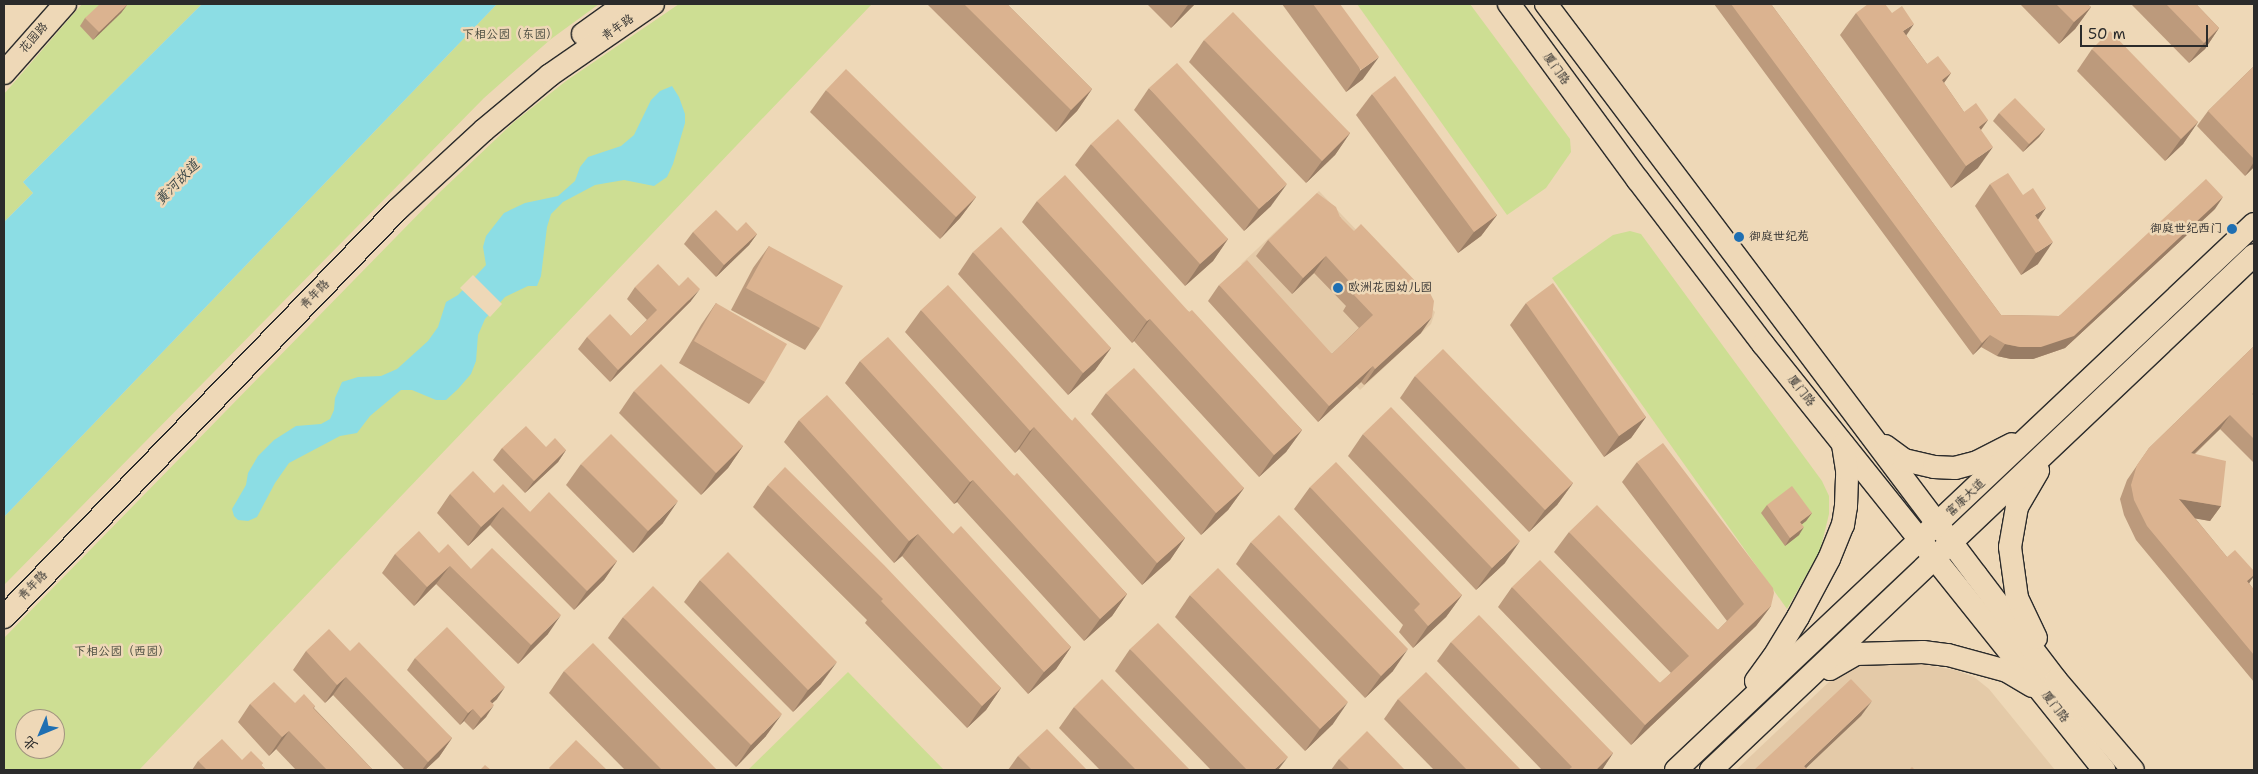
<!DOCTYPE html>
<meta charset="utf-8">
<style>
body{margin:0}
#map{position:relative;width:2258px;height:774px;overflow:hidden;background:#eed8b7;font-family:"Shantell Sans","LXGW WenKai TC",sans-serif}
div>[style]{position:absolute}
.built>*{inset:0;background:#e4caa8}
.green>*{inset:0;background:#cdde93}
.water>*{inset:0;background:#8cdde4}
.pier>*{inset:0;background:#eed8b7}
.roads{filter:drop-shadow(1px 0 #2b2b2b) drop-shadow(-1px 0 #2b2b2b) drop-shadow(0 1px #2b2b2b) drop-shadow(0 -1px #2b2b2b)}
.minor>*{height:22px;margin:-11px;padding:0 11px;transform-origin:11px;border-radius:11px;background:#eed8b7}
.wall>*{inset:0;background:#bc9a7c}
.shaded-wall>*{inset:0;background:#997d65}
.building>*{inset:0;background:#dbb390}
.dots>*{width:14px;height:14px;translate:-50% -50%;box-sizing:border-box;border:2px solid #eed8b7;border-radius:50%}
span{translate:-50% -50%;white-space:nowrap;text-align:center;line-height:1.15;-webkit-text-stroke:5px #eed8b7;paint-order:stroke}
.street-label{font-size:12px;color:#2b2b2b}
.park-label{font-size:12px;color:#43463b}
.poi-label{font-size:12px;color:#2b2b2b}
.right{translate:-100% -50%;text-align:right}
.left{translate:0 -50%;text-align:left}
.water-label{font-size:14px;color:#3a4647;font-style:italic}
.frame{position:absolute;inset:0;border:5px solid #2b2b2b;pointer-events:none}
.north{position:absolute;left:15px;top:709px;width:50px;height:50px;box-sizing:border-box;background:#eed8b7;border:1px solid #a0937f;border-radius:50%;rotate:225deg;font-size:14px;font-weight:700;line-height:20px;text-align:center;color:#2b2b2b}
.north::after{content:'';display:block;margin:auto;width:18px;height:22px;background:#1f6fb2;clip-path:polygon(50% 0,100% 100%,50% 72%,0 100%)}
.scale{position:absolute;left:2080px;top:25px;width:128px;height:22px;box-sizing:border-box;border:2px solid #2b2b2b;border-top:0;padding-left:6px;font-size:15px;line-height:18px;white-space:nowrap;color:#2b2b2b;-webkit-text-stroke:4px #eed8b7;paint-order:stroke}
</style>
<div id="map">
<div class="built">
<div style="clip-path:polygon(1319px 191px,1435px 312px,1431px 324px,1360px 390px,1241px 264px)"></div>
<div style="clip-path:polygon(1914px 663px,1955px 670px,1974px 677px,1989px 689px,2055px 770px,1736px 770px,1831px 680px,1852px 668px,1869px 664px)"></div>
</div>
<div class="green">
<div style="clip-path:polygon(82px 4px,202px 4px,23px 182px,33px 193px,4px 222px,4px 94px)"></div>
<div style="clip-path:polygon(497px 4px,599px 4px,551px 39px,484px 98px,4px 585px,4px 517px)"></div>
<div style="clip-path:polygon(evenodd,679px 4px,872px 4px,139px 770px,4px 770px,4px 638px,440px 192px,514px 122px,566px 81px,679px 4px,25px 719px,55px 719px,55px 749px,25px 749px,25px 719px)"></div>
<div style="clip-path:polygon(1357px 4px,1470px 4px,1570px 139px,1571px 152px,1546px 188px,1507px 215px)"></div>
<div style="clip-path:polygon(1630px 231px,1641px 234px,1822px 481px,1829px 496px,1829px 514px,1820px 551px,1787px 609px,1552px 278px,1613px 235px)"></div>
<div style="clip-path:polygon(848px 672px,944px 770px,748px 770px)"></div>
</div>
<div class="water">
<div style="clip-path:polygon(202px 4px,497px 4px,4px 517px,4px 222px,33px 193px,23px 182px)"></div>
<div style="clip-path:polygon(672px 86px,679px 97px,685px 114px,685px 123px,673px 164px,667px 177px,654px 186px,624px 180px,595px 185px,563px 202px,551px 214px,547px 227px,541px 276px,537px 286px,528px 286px,505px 297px,485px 319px,478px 335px,476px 361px,471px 374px,458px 389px,446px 400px,436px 400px,412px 390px,401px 390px,370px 416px,357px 433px,340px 436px,289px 463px,275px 483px,257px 517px,248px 521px,238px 520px,234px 516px,232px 509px,246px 485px,248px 473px,258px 456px,274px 440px,296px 426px,321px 424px,330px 419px,334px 410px,335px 398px,342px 382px,358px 377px,381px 376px,397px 369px,428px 341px,438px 327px,446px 302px,458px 295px,486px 265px,483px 247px,486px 236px,504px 213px,525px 203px,558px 196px,575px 181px,580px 167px,588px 157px,621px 146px,634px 135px,651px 100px,660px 91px)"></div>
</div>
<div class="pier">
<div style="clip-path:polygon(473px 275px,502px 304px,490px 317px,460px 288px)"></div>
</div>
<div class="roads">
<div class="minor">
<div style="left:1509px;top:4px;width:218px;rotate:53.8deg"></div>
<div style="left:1638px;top:180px;width:206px;rotate:52.7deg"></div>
<div style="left:1763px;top:344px;width:546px;rotate:51.32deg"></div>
<div style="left:1546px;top:4px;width:715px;rotate:53.02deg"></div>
<div style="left:1976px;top:575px;width:132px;rotate:52.7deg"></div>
<div style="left:2056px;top:680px;width:118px;rotate:49.5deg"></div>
<div style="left:583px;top:34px;width:52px;rotate:-35.5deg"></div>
<div style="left:4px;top:73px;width:92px;rotate:-48.5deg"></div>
<div style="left:1885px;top:446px;width:24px;rotate:36deg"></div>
<div style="left:1904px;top:460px;width:31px;rotate:13deg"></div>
<div style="left:1934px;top:467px;width:21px;rotate:3deg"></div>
<div style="left:1955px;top:468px;width:23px;rotate:-15deg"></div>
<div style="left:1977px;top:462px;width:39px;rotate:-27deg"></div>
<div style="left:4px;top:617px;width:566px;rotate:-46deg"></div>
<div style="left:397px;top:210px;width:118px;rotate:-42.6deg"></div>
<div style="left:484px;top:130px;width:86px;rotate:-39.8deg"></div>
<div style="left:550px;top:75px;width:125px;rotate:-34.6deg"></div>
<div style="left:2036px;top:638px;width:44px;rotate:-115.4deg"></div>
<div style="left:2017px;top:598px;width:51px;rotate:-97.8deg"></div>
<div style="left:2010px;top:547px;width:41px;rotate:-80.1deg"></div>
<div style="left:2017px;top:507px;width:42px;rotate:-59.7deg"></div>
<div style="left:1830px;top:669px;width:30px;rotate:-30deg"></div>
<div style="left:1856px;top:654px;width:67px;rotate:-1.7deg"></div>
<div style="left:1923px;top:652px;width:25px;rotate:7deg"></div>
<div style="left:1948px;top:655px;width:61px;rotate:15.2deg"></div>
<div style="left:2007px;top:671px;width:29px;rotate:31deg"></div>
<div style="left:1756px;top:681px;width:29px;rotate:-54deg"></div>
<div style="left:1773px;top:658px;width:48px;rotate:-58.6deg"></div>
<div style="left:1798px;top:617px;width:66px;rotate:-61.9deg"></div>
<div style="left:1829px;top:559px;width:37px;rotate:-68deg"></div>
<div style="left:1843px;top:525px;width:19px;rotate:-81deg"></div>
<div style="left:1846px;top:506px;width:36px;rotate:-88deg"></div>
<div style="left:1847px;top:470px;width:26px;rotate:-99deg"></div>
<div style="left:1676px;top:770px;width:795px;rotate:-43.37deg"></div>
<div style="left:1711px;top:770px;width:748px;rotate:-43.48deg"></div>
</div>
</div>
<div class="wall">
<div style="clip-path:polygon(927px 4px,1007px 4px,1092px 89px,1077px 111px,1056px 132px)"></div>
<div style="clip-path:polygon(1147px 4px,1195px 4px,1171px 28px)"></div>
<div style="clip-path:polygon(1282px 4px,1340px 4px,1363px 79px,1346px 92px)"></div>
<div style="clip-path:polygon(1714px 4px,1771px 4px,2001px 315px,2059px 316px,2215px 209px,2065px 348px,2033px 359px,2011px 359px,1997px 356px,1981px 347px,1973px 355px)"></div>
<div style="clip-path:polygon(2020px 4px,2087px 4px,2091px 7px,2075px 29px,2059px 44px)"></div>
<div style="clip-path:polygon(2131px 4px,2196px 4px,2219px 28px,2205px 49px,2189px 63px)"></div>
<div style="clip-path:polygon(127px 5px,121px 13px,93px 40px,80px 26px,85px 18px)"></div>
<div style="clip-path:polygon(1856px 13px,1906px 35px,1927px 64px,1951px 73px,1944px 83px,1964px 112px,1988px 120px,1981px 130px,1978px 168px,1951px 188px,1840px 35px)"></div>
<div style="clip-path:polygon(1204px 40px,1350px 133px,1335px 155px,1306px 183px,1189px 62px)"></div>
<div style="clip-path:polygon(2092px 49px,2198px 122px,2183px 144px,2165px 161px,2077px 71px)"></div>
<div style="clip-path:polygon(2254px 66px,2254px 167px,2245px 176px,2197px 126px,2208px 111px)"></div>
<div style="clip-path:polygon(1149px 88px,1271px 206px,1244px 231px,1134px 110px)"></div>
<div style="clip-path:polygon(826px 90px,976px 197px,960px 218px,940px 239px,810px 112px)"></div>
<div style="clip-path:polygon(1372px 94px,1497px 215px,1481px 236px,1458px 253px,1356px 115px)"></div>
<div style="clip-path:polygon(1999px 113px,2045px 129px,2039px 137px,2023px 152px,1993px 121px)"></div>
<div style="clip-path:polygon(1091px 144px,1228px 239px,1213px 261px,1185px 286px,1075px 165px)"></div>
<div style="clip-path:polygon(1990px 184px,2038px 220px,2038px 264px,2021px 275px,1975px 206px)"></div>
<div style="clip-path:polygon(1037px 201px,1189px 312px,1302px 430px,1286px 452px,1259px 477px,1134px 341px,1132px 343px,1022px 222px)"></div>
<div style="clip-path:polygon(1340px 217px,1421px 333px,1364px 385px,1361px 382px,1318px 422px,1208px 301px,1219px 285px,1332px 354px,1359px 328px,1343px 311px,1346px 306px,1314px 273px,1292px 294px,1256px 256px,1268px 240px)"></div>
<div style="clip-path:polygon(737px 231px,757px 234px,749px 245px,716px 277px,684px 244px,693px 232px)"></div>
<div style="clip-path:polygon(769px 246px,820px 328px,805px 350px,731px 310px,753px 268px)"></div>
<div style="clip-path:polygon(973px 252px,1111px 348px,1095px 370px,1068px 395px,958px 274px)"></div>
<div style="clip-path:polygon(635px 287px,691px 301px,610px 382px,578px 349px,587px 337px,631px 336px,647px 320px,627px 299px)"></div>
<div style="clip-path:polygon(716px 303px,765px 382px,749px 404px,679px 363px,701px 325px)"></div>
<div style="clip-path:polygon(1526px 303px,1646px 417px,1631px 438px,1604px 457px,1510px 325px)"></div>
<div style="clip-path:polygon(921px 310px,1072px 421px,1185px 538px,1170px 560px,1142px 585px,1019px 449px,1015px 453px,905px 332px)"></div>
<div style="clip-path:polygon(2254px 346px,2254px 463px,2220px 429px,2195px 454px,2221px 506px,2210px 521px,2195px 518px,2227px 557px,2254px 576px,2249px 583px,2254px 590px,2254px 682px,2136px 540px,2124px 515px,2120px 499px,2127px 480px,2149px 448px)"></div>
<div style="clip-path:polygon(860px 361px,1014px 476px,1127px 594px,1112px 616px,1084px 641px,957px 502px,954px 504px,845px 383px)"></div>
<div style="clip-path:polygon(1415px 376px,1573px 483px,1557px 505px,1529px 532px,1400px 398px)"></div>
<div style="clip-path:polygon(634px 391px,743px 446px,728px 468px,701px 495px,619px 413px)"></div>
<div style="clip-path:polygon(1106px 393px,1244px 488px,1228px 510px,1201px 535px,1091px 414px)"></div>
<div style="clip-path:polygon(799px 420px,953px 534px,1071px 647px,1056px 669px,1028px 694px,902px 556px,894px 563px,784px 442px)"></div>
<div style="clip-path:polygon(1363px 434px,1505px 563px,1476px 590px,1348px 456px)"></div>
<div style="clip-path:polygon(546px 447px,566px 450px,558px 462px,525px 493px,493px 460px,502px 448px)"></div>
<div style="clip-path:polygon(1637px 462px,1771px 606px,1756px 626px,1631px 745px,1498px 607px,1512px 587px,1660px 683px,1671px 673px,1554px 552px,1569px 532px,1718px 630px,1727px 621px,1622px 482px)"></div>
<div style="clip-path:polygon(581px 464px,663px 523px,633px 553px,566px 485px)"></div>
<div style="clip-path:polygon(768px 485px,1001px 688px,986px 710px,967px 728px,865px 623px,867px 620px,753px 507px)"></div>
<div style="clip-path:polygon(1310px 487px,1462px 595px,1446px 617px,1413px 648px,1399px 632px,1403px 625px,1294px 509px)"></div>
<div style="clip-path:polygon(494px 493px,530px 512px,617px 561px,604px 580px,574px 610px,490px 525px,468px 546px,437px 513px,450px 494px)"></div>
<div style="clip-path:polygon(1767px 505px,1812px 513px,1806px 521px,1802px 524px,1799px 535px,1785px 546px,1761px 513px)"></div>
<div style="clip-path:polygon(1251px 542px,1393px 671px,1365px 698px,1236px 564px)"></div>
<div style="clip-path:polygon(439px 553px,548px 634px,518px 664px,436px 584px,414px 606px,382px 573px,395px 554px)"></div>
<div style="clip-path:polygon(700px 580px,821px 684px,793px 712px,684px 602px)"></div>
<div style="clip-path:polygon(1190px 595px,1333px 724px,1305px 751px,1175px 617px)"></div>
<div style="clip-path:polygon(623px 617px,766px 736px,736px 767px,608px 638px)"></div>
<div style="clip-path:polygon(1451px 642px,1613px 753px,1602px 770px,1542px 770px,1437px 661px)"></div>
<div style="clip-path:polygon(1130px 649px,1278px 770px,1211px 770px,1115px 671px)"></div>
<div style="clip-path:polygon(306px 651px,350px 651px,452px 738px,439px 757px,425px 770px,405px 770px,333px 695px,325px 703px,293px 670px)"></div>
<div style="clip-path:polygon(415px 658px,497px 699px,492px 703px,486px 717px,473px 730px,464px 721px,460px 725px,407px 670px)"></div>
<div style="clip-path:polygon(564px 671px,717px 770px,625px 770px,549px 693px)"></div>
<div style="clip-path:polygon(1398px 699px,1521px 770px,1434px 770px,1384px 719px)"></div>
<div style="clip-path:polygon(295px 703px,315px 706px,314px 708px,373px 770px,296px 770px,276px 749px,269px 756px,238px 722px,250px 704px)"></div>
<div style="clip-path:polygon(1074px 707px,1190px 770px,1100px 770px,1059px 728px)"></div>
<div style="clip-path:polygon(1018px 756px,1087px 770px,1008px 770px)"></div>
<div style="clip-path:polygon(1339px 759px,1405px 770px,1331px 770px)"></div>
<div style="clip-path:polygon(242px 760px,263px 763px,261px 765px,266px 770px,192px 770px,198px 761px)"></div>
</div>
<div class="shaded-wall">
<div style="clip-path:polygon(1189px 4px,1195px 4px,1171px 28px,1187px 6px)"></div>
<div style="clip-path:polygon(127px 5px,121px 13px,93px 40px,99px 32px)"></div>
<div style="clip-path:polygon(2091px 7px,2075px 29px,2059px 44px,2074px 22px)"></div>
<div style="clip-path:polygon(1914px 24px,1899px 46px,1903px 31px)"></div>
<div style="clip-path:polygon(2219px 28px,2205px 49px,2189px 63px,2204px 43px)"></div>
<div style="clip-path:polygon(1379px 57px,1363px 79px,1346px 92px,1361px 70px)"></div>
<div style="clip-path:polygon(1951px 73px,1935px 95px,1942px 80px)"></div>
<div style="clip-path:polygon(1092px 89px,1077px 111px,1056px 132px,1071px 110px)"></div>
<div style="clip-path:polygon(1988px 120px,1972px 142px,1979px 127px)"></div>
<div style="clip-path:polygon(2198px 122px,2183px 144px,2165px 161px,2181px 139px)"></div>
<div style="clip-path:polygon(2045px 129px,2039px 137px,2023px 152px,2029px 144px)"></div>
<div style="clip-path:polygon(1350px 133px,1335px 155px,1306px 183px,1322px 161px)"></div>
<div style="clip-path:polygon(1993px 147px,1978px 168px,1951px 188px,1966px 166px)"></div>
<div style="clip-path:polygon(2254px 162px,2254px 167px,2245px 176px)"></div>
<div style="clip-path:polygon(1287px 184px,1271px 206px,1244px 231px,1259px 209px)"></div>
<div style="clip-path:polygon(976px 197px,960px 218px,940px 239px,956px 217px)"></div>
<div style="clip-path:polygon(2223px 197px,2215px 209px,2065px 348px,2033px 359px,2011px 359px,1997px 356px,2005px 344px,2020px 347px)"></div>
<div style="clip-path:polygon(2046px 208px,2031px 230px,2035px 215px)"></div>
<div style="clip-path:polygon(1497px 215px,1481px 236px,1458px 253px,1474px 232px)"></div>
<div style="clip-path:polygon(757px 234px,749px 245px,716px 277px,724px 265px)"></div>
<div style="clip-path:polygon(1228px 239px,1213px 261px,1185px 286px,1200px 264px)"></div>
<div style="clip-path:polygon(2053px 242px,2038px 264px,2021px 275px,2036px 253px)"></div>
<div style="clip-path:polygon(1326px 256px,1314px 273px,1292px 294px,1303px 278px)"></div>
<div style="clip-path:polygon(700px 289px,691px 301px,610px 382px,618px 370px)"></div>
<div style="clip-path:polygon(1432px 317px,1421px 333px,1364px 385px,1375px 369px)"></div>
<div style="clip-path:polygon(1150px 319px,1134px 341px,1132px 343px,1147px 321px)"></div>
<div style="clip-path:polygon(1990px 335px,1981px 347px,1973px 355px,1982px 343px)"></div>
<div style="clip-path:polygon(1111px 348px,1095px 370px,1068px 395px,1083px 373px)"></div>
<div style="clip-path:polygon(1373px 366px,1361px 382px,1318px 422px,1329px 406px)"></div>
<div style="clip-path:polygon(2230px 415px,2220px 429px,2180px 467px,2191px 453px)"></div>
<div style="clip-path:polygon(1646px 417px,1631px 438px,1604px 457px,1619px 436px)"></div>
<div style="clip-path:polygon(1034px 427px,1019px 449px,1015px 453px,1030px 431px)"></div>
<div style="clip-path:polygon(1302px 430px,1286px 452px,1259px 477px,1274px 455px)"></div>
<div style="clip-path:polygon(743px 446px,728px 468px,701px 495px,716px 473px)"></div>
<div style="clip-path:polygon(566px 450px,558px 462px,525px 493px,534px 481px)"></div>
<div style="clip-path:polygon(973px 480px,957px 502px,954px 504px,970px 482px)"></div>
<div style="clip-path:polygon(1573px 483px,1557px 505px,1529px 532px,1545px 510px)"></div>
<div style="clip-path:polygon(1244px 488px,1228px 510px,1201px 535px,1216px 513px)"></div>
<div style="clip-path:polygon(2179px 499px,2221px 506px,2210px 521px,2169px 514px)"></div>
<div style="clip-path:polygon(678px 501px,663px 523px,633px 553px,648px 531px)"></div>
<div style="clip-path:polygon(503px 507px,490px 525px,468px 546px,481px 527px)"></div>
<div style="clip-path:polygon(1812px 513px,1806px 521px,1795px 530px,1800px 522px)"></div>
<div style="clip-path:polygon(1804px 527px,1799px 535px,1785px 546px,1790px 538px)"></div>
<div style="clip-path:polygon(918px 534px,902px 556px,894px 563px,909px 541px)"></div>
<div style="clip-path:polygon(1185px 538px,1170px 560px,1142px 585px,1157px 563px)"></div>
<div style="clip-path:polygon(1520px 541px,1505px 563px,1476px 590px,1492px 568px)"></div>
<div style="clip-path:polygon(617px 561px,604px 580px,574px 610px,587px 591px)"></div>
<div style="clip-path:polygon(450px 566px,436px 584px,414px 606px,427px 587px)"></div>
<div style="clip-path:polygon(2254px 575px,2254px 576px,2246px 588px,2247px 581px)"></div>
<div style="clip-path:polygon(1127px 594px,1112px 616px,1084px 641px,1100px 619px)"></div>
<div style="clip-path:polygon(1462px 595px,1446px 617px,1413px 648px,1428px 626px)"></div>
<div style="clip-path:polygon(1771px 606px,1756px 626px,1631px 745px,1645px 725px)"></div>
<div style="clip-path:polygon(561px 615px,548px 634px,518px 664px,531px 645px)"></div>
<div style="clip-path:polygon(1071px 647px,1056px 669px,1028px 694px,1044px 672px)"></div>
<div style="clip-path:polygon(1408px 649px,1393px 671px,1365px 698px,1381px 676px)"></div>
<div style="clip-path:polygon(837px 662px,821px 684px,793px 712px,808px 690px)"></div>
<div style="clip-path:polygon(346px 677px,333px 695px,325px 703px,337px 685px)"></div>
<div style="clip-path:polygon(505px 687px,497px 699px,482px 713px,490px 701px)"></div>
<div style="clip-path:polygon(1001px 688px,986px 710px,967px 728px,982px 706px)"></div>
<div style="clip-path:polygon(1872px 701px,1861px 716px,1804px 770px,1804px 766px)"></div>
<div style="clip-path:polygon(1348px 702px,1333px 724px,1305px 751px,1320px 729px)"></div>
<div style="clip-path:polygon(494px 705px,486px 717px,473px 730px,481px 718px)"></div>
<div style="clip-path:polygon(473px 709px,464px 721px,460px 725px,468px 713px)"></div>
<div style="clip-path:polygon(782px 714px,766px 736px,736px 767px,751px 745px)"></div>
<div style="clip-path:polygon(289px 731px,276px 749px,269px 756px,282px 737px)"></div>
<div style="clip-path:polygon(452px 738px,439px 757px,425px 770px,422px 770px,428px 762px)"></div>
<div style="clip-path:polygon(1613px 753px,1602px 770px,1596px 770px)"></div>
<div style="clip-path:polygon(1288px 757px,1278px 770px,1274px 770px)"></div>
</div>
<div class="building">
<div style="clip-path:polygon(100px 4px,126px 4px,127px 5px,99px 32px,85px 18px)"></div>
<div style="clip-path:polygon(964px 4px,1007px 4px,1092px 89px,1071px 110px)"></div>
<div style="clip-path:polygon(1313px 4px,1340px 4px,1379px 57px,1361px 70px)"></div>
<div style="clip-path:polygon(1731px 4px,1771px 4px,2001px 315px,2059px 316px,2206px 179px,2223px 197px,2074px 336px,2041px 347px,2020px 347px,2005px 344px,1990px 335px,1982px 343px)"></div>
<div style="clip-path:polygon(1868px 4px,1885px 4px,1892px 13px,1902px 6px,1914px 24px,1903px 31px,1927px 64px,1938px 56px,1951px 73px,1942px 80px,1964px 112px,1976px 103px,1988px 120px,1979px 127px,1993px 147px,1966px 166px,1856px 13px)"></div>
<div style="clip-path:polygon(2056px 4px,2087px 4px,2091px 7px,2074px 22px)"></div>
<div style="clip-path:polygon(2166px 4px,2196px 4px,2219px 28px,2204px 43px)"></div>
<div style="clip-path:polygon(1233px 12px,1350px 133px,1322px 161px,1204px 40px)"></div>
<div style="clip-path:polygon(2110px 31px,2198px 122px,2181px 139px,2092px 49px)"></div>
<div style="clip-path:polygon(1177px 63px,1287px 184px,1259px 209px,1149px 88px)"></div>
<div style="clip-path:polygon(2254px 66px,2254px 159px,2208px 111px)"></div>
<div style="clip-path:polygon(846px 69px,976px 197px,956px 217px,826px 90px)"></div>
<div style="clip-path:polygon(1395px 76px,1497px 215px,1474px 232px,1372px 94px)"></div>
<div style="clip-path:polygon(2015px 98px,2045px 129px,2029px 144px,1999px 113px)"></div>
<div style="clip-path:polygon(1118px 119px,1228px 239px,1200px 264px,1091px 144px)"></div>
<div style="clip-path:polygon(2008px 173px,2023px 195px,2033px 188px,2046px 208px,2035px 215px,2053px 242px,2036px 253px,1990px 184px)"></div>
<div style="clip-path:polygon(1065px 175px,1189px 312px,1192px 310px,1302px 430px,1274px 455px,1150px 319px,1147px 321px,1037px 201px)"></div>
<div style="clip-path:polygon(1317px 193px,1336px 207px,1340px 217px,1354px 231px,1361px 224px,1420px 286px,1429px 291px,1434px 301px,1432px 317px,1375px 369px,1373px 366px,1329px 406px,1219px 285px,1247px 260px,1332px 354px,1373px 315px,1354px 295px,1358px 291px,1326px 256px,1303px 278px,1268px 240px)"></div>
<div style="clip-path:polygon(716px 210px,737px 231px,746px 222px,757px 234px,724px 265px,693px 232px)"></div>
<div style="clip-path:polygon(1001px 227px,1111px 348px,1083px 373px,973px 252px)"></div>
<div style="clip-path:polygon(769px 246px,843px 286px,820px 328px,746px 288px)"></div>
<div style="clip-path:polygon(658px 264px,679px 286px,688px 277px,700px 289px,618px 370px,587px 337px,610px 314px,631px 336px,657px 310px,635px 287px)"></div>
<div style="clip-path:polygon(1553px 283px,1646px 417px,1619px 436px,1526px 303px)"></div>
<div style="clip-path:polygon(948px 285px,1072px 421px,1075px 417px,1185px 538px,1157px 563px,1034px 427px,1030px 431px,921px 310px)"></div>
<div style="clip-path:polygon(716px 303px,787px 344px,765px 382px,694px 341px)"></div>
<div style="clip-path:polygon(888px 337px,1014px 476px,1017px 473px,1127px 594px,1100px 619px,973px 480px,970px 482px,860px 361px)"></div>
<div style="clip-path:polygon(2254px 346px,2254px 392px,2252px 394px,2254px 396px,2254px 439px,2230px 415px,2191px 453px,2226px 461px,2221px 506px,2179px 499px,2227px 557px,2235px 550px,2254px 571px,2254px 575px,2247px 581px,2254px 590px,2254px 655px,2147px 526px,2134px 500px,2131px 485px,2137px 465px,2149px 448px)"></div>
<div style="clip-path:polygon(1443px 349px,1573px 483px,1545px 510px,1415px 376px)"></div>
<div style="clip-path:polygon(661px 364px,743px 446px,716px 473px,634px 391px)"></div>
<div style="clip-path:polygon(1134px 368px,1244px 488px,1216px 513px,1106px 393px)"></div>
<div style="clip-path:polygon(827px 395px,953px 534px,961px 526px,1071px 647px,1044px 672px,918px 534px,909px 541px,799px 420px)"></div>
<div style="clip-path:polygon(1391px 407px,1520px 541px,1492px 568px,1363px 434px)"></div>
<div style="clip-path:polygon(526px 426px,546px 447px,555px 438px,566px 450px,534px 481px,502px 448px)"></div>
<div style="clip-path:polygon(611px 434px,678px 501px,648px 531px,581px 464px)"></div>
<div style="clip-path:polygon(1663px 443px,1773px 588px,1774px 593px,1771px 606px,1645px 725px,1512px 587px,1540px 560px,1660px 683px,1689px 656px,1569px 532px,1597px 505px,1718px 630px,1744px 604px,1637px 462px)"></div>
<div style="clip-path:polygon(1336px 462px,1462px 595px,1428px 626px,1414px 610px,1420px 604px,1310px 487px)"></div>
<div style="clip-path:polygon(785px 467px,884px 565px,1001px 688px,982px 706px,881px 601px,883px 599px,768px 485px)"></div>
<div style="clip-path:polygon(473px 471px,494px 493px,503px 484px,530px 512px,549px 492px,617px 561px,587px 591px,503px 507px,481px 527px,450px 494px)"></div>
<div style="clip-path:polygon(1792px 486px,1812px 513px,1800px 522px,1804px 527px,1790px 538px,1767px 505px)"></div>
<div style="clip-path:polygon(1279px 515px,1408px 649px,1381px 676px,1251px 542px)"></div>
<div style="clip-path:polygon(419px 531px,439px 553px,448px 544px,471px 569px,492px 548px,561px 615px,531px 645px,450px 566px,427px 587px,395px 554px)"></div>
<div style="clip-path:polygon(728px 552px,837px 662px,808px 690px,700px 580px)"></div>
<div style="clip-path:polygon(1218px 568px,1348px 702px,1320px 729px,1190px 595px)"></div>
<div style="clip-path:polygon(653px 586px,782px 714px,751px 745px,623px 617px)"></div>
<div style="clip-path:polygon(1479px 615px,1613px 753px,1596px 770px,1568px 770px,1572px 767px,1451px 642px)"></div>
<div style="clip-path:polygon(1158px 623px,1288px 757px,1274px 770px,1247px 770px,1130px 649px)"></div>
<div style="clip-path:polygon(447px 627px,505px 687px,490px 701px,494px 705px,481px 718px,473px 709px,468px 713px,415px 658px)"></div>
<div style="clip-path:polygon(329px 629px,350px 651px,359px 642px,452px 738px,428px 762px,346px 677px,337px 685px,306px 651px)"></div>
<div style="clip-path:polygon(593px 643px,717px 770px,662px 770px,564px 671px)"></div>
<div style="clip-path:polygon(1426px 672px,1521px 770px,1467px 770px,1398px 699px)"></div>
<div style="clip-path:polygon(1102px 679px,1190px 770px,1136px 770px,1074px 707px)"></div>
<div style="clip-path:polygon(1851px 679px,1872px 701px,1804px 766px,1808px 770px,1754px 770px)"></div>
<div style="clip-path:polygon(274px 682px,295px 703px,304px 694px,315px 706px,313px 708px,373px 770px,327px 770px,289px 731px,282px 737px,250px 704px)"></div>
<div style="clip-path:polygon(1047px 729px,1087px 770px,1032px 770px,1018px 756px)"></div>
<div style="clip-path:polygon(1367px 731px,1405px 770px,1350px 770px,1339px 759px)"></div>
<div style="clip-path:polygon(222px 739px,242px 760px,251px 751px,263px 763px,261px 765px,266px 770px,207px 770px,198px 761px)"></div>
<div style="clip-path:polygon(576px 740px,607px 770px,551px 770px,549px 768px)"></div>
<div style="clip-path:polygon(485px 765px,491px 770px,480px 770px)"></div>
<div style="clip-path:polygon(1912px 767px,1915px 770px,1909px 770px)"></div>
</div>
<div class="dots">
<div style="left:2232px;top:229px;background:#1f6fb2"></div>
<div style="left:1739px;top:237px;background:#1f6fb2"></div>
<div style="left:1338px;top:288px;background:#1f6fb2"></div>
</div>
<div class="street-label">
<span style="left:618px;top:28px;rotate:-35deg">青年路</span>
<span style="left:34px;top:38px;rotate:-48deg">花园路</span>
<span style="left:1556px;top:69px;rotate:54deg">厦门路</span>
<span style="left:315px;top:295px;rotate:-46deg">青年路</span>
<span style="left:1801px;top:391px;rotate:51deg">厦门路</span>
<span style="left:1966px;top:498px;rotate:-44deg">富康大道</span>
<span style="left:33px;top:586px;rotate:-46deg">青年路</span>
<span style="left:2055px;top:707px;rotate:52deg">厦门路</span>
</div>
<div class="park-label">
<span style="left:510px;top:35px">下相公园（东园）</span>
<span style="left:122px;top:652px">下相公园（西园）</span>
</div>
<div class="poi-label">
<span class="right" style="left:2222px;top:229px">御庭世纪西门</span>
<span class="left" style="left:1749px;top:237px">御庭世纪苑</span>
<span class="left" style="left:1348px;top:288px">欧洲花园幼儿园</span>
</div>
<div class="water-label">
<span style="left:177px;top:182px;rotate:-46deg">黄河故道</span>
</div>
<div class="frame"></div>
<div class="north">北</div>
<div class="scale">50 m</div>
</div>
